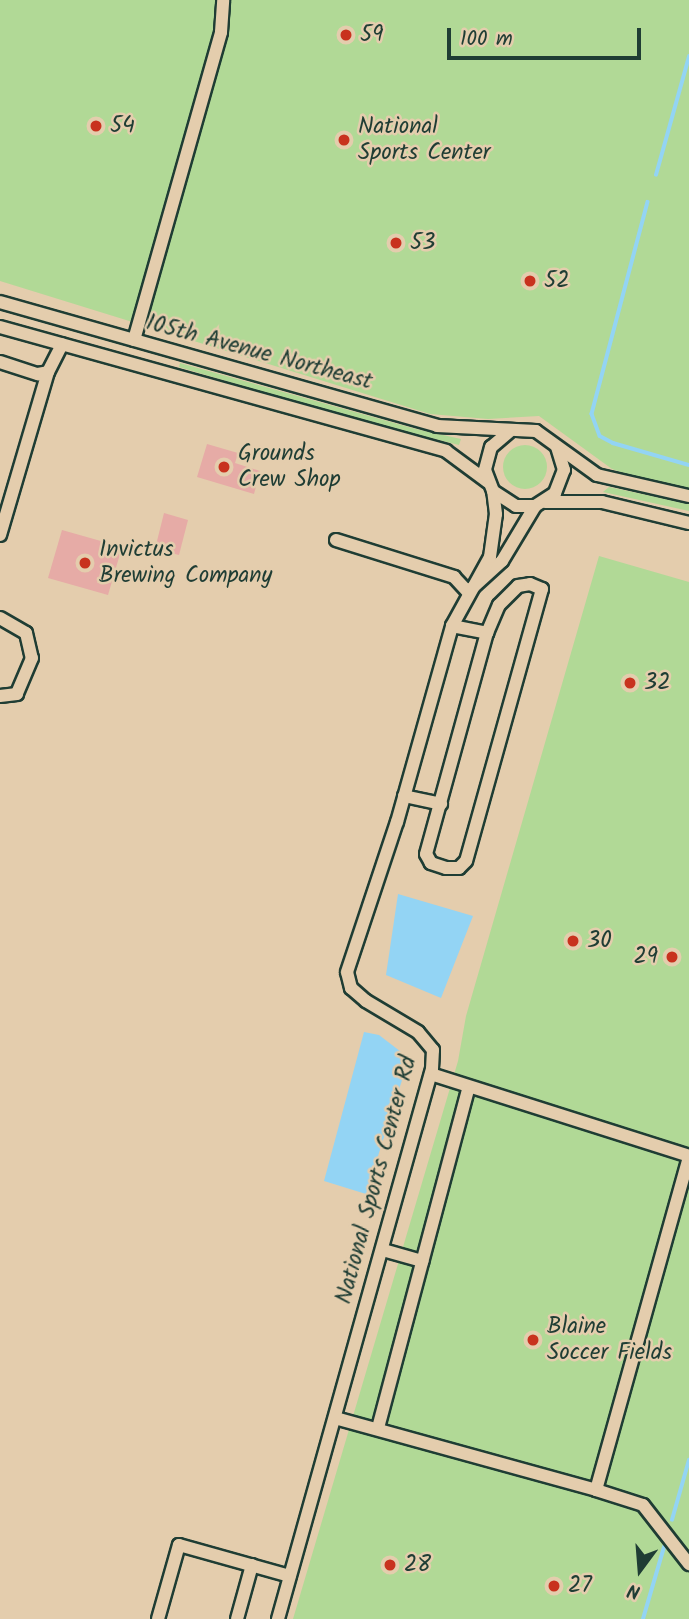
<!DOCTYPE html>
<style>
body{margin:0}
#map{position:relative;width:689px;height:1619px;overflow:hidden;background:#e4cdad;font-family:Kalam,sans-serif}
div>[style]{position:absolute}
.green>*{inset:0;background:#b1d996}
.round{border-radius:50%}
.water>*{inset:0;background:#93d4f4}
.stream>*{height:3.5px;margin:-1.75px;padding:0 1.75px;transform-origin:1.75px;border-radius:1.75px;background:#93d4f4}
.building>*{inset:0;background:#e6aba6}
.roads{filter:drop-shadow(2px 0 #1f3d34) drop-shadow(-2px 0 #1f3d34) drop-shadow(0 2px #1f3d34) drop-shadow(0 -2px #1f3d34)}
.minor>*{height:12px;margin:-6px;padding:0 6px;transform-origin:6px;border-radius:6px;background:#e4cdad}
.dots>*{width:19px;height:19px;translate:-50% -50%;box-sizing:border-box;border:4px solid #e4cdad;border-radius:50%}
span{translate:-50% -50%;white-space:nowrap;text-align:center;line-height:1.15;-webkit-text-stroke:5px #e4cdad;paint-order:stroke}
.poi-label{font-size:23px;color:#1f3d34}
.left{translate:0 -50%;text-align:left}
.right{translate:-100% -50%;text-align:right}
.street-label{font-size:23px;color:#1f3d34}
.north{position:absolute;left:605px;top:1535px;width:70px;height:70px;-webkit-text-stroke:5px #e4cdad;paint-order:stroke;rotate:196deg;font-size:19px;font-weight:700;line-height:28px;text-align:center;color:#1f3d34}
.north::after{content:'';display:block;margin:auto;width:24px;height:32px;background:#1f3d34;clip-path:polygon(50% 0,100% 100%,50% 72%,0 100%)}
.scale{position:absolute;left:447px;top:28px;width:194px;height:32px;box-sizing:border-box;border:4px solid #1f3d34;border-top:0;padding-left:9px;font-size:21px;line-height:24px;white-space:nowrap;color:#1f3d34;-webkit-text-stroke:5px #e4cdad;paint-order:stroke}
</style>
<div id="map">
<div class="green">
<div style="clip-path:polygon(0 0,689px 0,689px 496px,612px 469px,539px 416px,488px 419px,430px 414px,0 281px)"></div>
<div style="clip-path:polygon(180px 363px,416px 429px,461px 439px,459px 445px,349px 418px,179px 367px)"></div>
<div class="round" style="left:503px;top:445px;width:44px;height:44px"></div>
<div style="clip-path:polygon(609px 487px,689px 504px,689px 511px,603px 492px)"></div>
<div style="clip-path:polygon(599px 556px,689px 582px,689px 1619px,293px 1619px,458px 1061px,466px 1016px)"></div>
</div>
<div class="water">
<div style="clip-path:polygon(398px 894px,473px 916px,441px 998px,386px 975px)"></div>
<div style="clip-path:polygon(364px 1032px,379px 1035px,409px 1058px,366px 1194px,324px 1181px)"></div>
</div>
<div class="stream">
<div style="left:656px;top:175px;width:123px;rotate:-74.4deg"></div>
<div style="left:648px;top:202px;width:219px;rotate:104.8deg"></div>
<div style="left:592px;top:414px;width:23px;rotate:70deg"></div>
<div style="left:600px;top:436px;width:15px;rotate:28deg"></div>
<div style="left:613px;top:443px;width:79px;rotate:16.1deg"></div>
<div style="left:672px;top:1520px;width:62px;rotate:-74.2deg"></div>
<div style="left:643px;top:1619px;width:75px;rotate:-73.7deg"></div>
</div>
<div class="building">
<div style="clip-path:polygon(207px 444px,238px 453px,235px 463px,260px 471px,254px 494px,197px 477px)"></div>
<div style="clip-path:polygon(164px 513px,188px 520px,179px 555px,155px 549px)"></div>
<div style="clip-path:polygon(62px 530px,122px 547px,108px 595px,48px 578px)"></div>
</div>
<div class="roads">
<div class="minor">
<div style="left:0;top:302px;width:454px;rotate:15.8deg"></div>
<div style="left:437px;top:426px;width:99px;rotate:2.9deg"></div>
<div style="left:536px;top:431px;width:75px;rotate:35.8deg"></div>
<div style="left:597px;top:475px;width:94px;rotate:12.9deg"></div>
<div style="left:0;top:327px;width:463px;rotate:15.5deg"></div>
<div style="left:446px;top:451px;width:52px;rotate:36.4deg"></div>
<div style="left:134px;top:340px;width:320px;rotate:-74.2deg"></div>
<div style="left:221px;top:32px;width:32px;rotate:-86deg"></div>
<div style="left:0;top:362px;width:40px;rotate:18deg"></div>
<div style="left:38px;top:374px;width:10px;rotate:-11deg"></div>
<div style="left:48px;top:372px;width:31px;rotate:-63deg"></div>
<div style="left:509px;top:432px;width:23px;rotate:140deg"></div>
<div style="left:491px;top:447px;width:24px;rotate:105deg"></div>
<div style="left:485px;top:470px;width:22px;rotate:69deg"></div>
<div style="left:493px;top:491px;width:27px;rotate:33deg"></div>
<div style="left:516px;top:506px;width:19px"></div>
<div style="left:535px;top:506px;width:24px;rotate:-33deg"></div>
<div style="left:555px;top:493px;width:25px;rotate:-69deg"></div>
<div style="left:564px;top:470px;width:24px;rotate:-107deg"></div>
<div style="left:545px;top:502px;width:57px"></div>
<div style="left:602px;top:502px;width:89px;rotate:13.6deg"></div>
<div style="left:0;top:535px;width:170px;rotate:-73.6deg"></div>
<div style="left:336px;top:540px;width:124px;rotate:17.4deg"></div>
<div style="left:454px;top:577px;width:21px;rotate:47deg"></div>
<div style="left:470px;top:590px;width:43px;rotate:-42.2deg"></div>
<div style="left:502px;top:561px;width:64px;rotate:-59deg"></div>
<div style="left:0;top:618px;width:30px;rotate:30deg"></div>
<div style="left:26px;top:633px;width:26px;rotate:77deg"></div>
<div style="left:32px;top:658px;width:39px;rotate:113deg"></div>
<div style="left:17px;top:694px;width:17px;rotate:173deg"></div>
<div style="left:452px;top:626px;width:36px;rotate:11deg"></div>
<div style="left:487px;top:633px;width:30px;rotate:-67deg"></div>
<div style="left:499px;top:605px;width:27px;rotate:-45deg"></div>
<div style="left:518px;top:586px;width:12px;rotate:-9deg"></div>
<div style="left:530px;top:584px;width:13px;rotate:23deg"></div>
<div style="left:542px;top:589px;width:282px;rotate:105.6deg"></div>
<div style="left:466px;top:861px;width:10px;rotate:135deg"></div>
<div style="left:459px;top:868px;width:13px;rotate:180deg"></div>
<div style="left:446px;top:868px;width:16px;rotate:-162deg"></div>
<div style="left:431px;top:863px;width:10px;rotate:-119deg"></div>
<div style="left:426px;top:854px;width:229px;rotate:-74.6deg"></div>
<div style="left:404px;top:796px;width:38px;rotate:12deg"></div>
<div style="left:431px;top:1074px;width:271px;rotate:17.6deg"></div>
<div style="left:383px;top:1250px;width:41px;rotate:15.8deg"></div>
<div style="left:335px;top:1418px;width:271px;rotate:15.4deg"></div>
<div style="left:596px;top:1490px;width:346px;rotate:-74.4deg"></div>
<div style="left:378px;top:1428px;width:351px;rotate:-75.1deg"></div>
<div style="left:596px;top:1490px;width:49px;rotate:17.7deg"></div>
<div style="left:643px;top:1505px;width:75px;rotate:52.1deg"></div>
<div style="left:158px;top:1619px;width:77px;rotate:-74.2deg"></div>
<div style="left:179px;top:1545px;width:115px;rotate:15.6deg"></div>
<div style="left:237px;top:1619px;width:56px;rotate:-74.5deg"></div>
<div style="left:278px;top:1619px;width:571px;rotate:-74.36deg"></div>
<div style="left:432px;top:1069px;width:19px;rotate:-87deg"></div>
<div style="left:433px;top:1050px;width:23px;rotate:-130deg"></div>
<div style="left:418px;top:1032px;width:61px;rotate:-149.2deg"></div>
<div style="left:366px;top:1001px;width:20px;rotate:-139deg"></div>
<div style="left:351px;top:988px;width:16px;rotate:-104deg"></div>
<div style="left:347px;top:972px;width:158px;rotate:-71.6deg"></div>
<div style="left:397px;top:822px;width:204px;rotate:-74.3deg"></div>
<div style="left:452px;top:626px;width:79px;rotate:-61.2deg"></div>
<div style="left:490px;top:557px;width:43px;rotate:-82.1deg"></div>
<div style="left:496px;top:514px;width:23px;rotate:-97deg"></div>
</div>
</div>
<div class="dots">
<div style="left:346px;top:35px;background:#c8321e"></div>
<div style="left:96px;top:126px;background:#c8321e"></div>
<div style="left:344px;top:140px;background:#c8321e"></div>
<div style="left:396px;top:243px;background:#c8321e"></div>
<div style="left:530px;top:281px;background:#c8321e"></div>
<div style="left:224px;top:467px;background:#c8321e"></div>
<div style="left:85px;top:563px;background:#c8321e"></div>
<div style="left:630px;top:683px;background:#c8321e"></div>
<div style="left:573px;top:941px;background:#c8321e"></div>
<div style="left:672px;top:957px;background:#c8321e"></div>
<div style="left:533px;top:1340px;background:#c8321e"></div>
<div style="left:390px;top:1565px;background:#c8321e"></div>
<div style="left:554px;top:1586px;background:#c8321e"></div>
</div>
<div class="poi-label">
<span class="left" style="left:360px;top:35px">59</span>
<span class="left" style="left:110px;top:126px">54</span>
<span class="left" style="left:358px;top:140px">National<br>Sports Center</span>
<span class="left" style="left:410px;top:243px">53</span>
<span class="left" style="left:544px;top:281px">52</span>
<span class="left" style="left:238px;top:467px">Grounds<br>Crew Shop</span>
<span class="left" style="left:99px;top:563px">Invictus<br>Brewing Company</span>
<span class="left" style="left:644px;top:683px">32</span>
<span class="left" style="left:587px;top:941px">30</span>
<span class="right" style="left:658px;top:957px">29</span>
<span class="left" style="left:547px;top:1340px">Blaine<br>Soccer Fields</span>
<span class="left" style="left:404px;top:1565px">28</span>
<span class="left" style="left:568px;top:1586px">27</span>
</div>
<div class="street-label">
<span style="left:259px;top:353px;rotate:15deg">105th Avenue Northeast</span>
<span style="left:377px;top:1180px;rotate:-75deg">National Sports Center Rd</span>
</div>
<div class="north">N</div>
<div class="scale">100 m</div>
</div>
